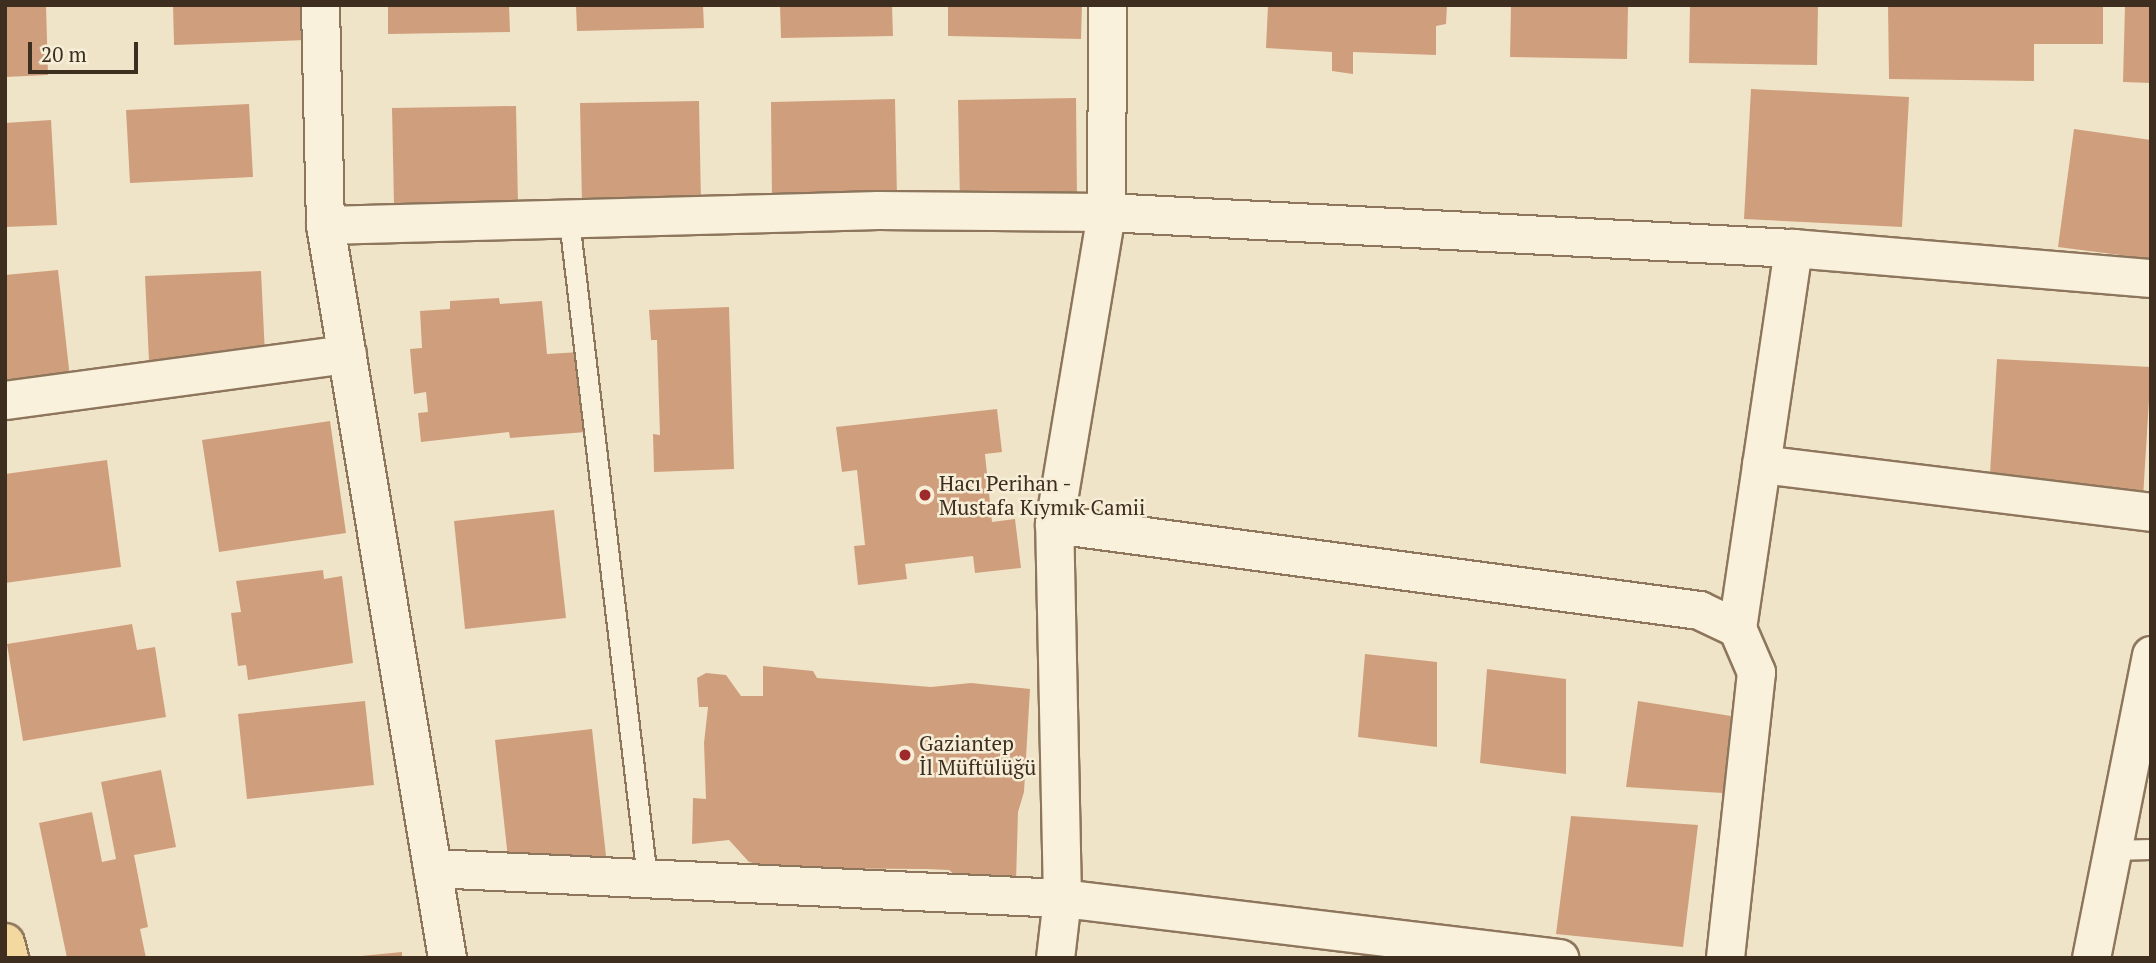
<!DOCTYPE html>
<meta charset="utf-8">
<style>
body{margin:0}
#map{position:relative;width:2156px;height:963px;overflow:hidden;background:#f0e4c8;font-family:"PT Serif",serif}
div>[style]{position:absolute}
.building>*{inset:0;background:#cf9f7d}
.roads{filter:drop-shadow(2px 0 #8d765c) drop-shadow(-2px 0 #8d765c) drop-shadow(0 2px #8d765c) drop-shadow(0 -2px #8d765c)}
.lane>*{height:19px;margin:-9.5px;padding:0 9.5px;transform-origin:9.5px;border-radius:9.5px;background:#faf1dc}
.street>*{height:37px;margin:-18.5px;padding:0 18.5px;transform-origin:18.5px;border-radius:18.5px;background:#faf1dc}
.primary>*{height:38px;margin:-19px;padding:0 19px;transform-origin:19px;border-radius:19px;background:#f3d9a0}
.dots>*{width:19px;height:19px;translate:-50% -50%;box-sizing:border-box;border:4px solid #f7eed8;border-radius:50%}
span{translate:-50% -50%;white-space:nowrap;text-align:center;line-height:1.15;-webkit-text-stroke:5px #f7eed8;paint-order:stroke}
.poi-label{font-size:21px;color:#3d2e20}
.left{translate:0 -50%;text-align:left}
.frame{position:absolute;inset:0;border:7px solid #3d2e20;pointer-events:none}
.scale{position:absolute;left:28px;top:42px;width:110px;height:32px;box-sizing:border-box;border:4px solid #3d2e20;border-top:0;padding-left:9px;font-size:21px;line-height:24px;white-space:nowrap;color:#3d2e20;-webkit-text-stroke:5px #f7eed8;paint-order:stroke}
</style>
<div id="map">
<div class="building">
<div style="clip-path:polygon(5px 5px,46px 5px,48px 75px,5px 77px)"></div>
<div style="clip-path:polygon(173px 5px,305px 5px,306px 40px,174px 45px)"></div>
<div style="clip-path:polygon(388px 5px,509px 5px,510px 32px,388px 34px)"></div>
<div style="clip-path:polygon(576px 5px,703px 5px,704px 28px,577px 31px)"></div>
<div style="clip-path:polygon(780px 5px,892px 5px,893px 36px,781px 38px)"></div>
<div style="clip-path:polygon(948px 5px,1082px 5px,1081px 39px,948px 36px)"></div>
<div style="clip-path:polygon(1268px 5px,1447px 5px,1446px 24px,1436px 26px,1436px 55px,1353px 52px,1353px 74px,1332px 71px,1332px 52px,1266px 48px)"></div>
<div style="clip-path:polygon(1511px 5px,1628px 5px,1627px 59px,1510px 57px)"></div>
<div style="clip-path:polygon(1690px 5px,1818px 5px,1817px 65px,1689px 63px)"></div>
<div style="clip-path:polygon(1888px 5px,2103px 5px,2103px 44px,2034px 44px,2034px 81px,1889px 79px)"></div>
<div style="clip-path:polygon(2125px 5px,2151px 5px,2151px 83px,2123px 82px)"></div>
<div style="clip-path:polygon(1751px 89px,1909px 97px,1902px 227px,1744px 219px)"></div>
<div style="clip-path:polygon(1076px 98px,1077px 201px,960px 203px,958px 100px)"></div>
<div style="clip-path:polygon(895px 99px,897px 198px,772px 200px,771px 102px)"></div>
<div style="clip-path:polygon(699px 101px,701px 203px,582px 206px,580px 103px)"></div>
<div style="clip-path:polygon(249px 104px,253px 177px,130px 183px,126px 110px)"></div>
<div style="clip-path:polygon(516px 106px,518px 204px,394px 206px,392px 108px)"></div>
<div style="clip-path:polygon(51px 120px,57px 225px,5px 227px,5px 123px)"></div>
<div style="clip-path:polygon(2074px 129px,2151px 140px,2151px 259px,2058px 247px)"></div>
<div style="clip-path:polygon(58px 270px,70px 378px,5px 385px,5px 275px)"></div>
<div style="clip-path:polygon(261px 271px,265px 355px,149px 361px,145px 276px)"></div>
<div style="clip-path:polygon(499px 298px,500px 304px,542px 301px,547px 354px,580px 352px,586px 432px,510px 438px,509px 432px,421px 442px,418px 413px,428px 412px,426px 392px,414px 394px,410px 349px,422px 348px,420px 311px,450px 309px,450px 301px)"></div>
<div style="clip-path:polygon(729px 307px,734px 469px,654px 472px,653px 434px,660px 435px,657px 340px,651px 340px,649px 310px)"></div>
<div style="clip-path:polygon(1997px 359px,2151px 367px,2143px 498px,1989px 490px)"></div>
<div style="clip-path:polygon(997px 409px,1002px 452px,985px 454px,992px 522px,1015px 519px,1021px 568px,975px 573px,973px 556px,905px 564px,907px 579px,858px 585px,854px 546px,865px 545px,857px 470px,842px 472px,836px 427px)"></div>
<div style="clip-path:polygon(330px 421px,346px 533px,219px 552px,202px 440px)"></div>
<div style="clip-path:polygon(107px 460px,121px 567px,5px 583px,5px 474px)"></div>
<div style="clip-path:polygon(554px 510px,566px 618px,465px 629px,454px 521px)"></div>
<div style="clip-path:polygon(323px 570px,324px 579px,342px 576px,353px 663px,248px 680px,246px 665px,238px 666px,231px 613px,241px 612px,236px 581px)"></div>
<div style="clip-path:polygon(132px 624px,137px 650px,155px 647px,166px 717px,23px 741px,7px 644px)"></div>
<div style="clip-path:polygon(1365px 654px,1437px 662px,1437px 747px,1358px 737px)"></div>
<div style="clip-path:polygon(763px 666px,813px 671px,817px 678px,931px 687px,971px 683px,1030px 689px,1024px 792px,1018px 812px,1016px 882px,965px 884px,949px 870px,926px 869px,775px 868px,749px 862px,729px 840px,692px 844px,693px 798px,706px 799px,704px 743px,708px 707px,699px 707px,697px 678px,706px 673px,726px 675px,741px 696px,763px 696px)"></div>
<div style="clip-path:polygon(1487px 669px,1566px 679px,1566px 774px,1480px 763px)"></div>
<div style="clip-path:polygon(365px 701px,374px 785px,247px 799px,238px 714px)"></div>
<div style="clip-path:polygon(1638px 701px,1731px 716px,1723px 793px,1626px 787px)"></div>
<div style="clip-path:polygon(592px 729px,606px 856px,509px 867px,495px 740px)"></div>
<div style="clip-path:polygon(161px 770px,176px 847px,134px 855px,148px 927px,140px 929px,146px 958px,67px 958px,39px 823px,92px 812px,102px 862px,116px 859px,101px 782px)"></div>
<div style="clip-path:polygon(1571px 816px,1698px 825px,1683px 947px,1556px 934px)"></div>
<div style="clip-path:polygon(402px 952px,402px 958px,361px 958px,361px 956px)"></div>
</div>
<div class="roads">
<div class="lane">
<div style="left:569px;top:220px;width:663px;rotate:83.24deg"></div>
<div style="left:2110px;top:850px;width:41px;rotate:-1.4deg"></div>
</div>
<div class="street">
<div style="left:320px;top:5px;width:220px;rotate:88.7deg"></div>
<div style="left:325px;top:225px;width:743px;rotate:80.55deg"></div>
<div style="left:325px;top:225px;width:553px;rotate:-1.55deg"></div>
<div style="left:878px;top:210px;width:228px;rotate:0.5deg"></div>
<div style="left:1106px;top:212px;width:688px;rotate:3deg"></div>
<div style="left:1793px;top:248px;width:359px;rotate:4.8deg"></div>
<div style="left:5px;top:400px;width:345px;rotate:-7.7deg"></div>
<div style="left:1761px;top:464px;width:393px;rotate:7deg"></div>
<div style="left:1054px;top:524px;width:651px;rotate:7.59deg"></div>
<div style="left:1699px;top:610px;width:42px;rotate:25.3deg"></div>
<div style="left:1737px;top:628px;width:48px;rotate:66.6deg"></div>
<div style="left:1756px;top:672px;width:288px;rotate:96.2deg"></div>
<div style="left:1737px;top:628px;width:384px;rotate:-81.6deg"></div>
<div style="left:432px;top:868px;width:631px;rotate:2.73deg"></div>
<div style="left:1062px;top:898px;width:501px;rotate:6.88deg"></div>
<div style="left:1055px;top:958px;width:60px;rotate:-83.3deg"></div>
<div style="left:1062px;top:898px;width:374px;rotate:-91.2deg"></div>
<div style="left:1054px;top:524px;width:316px;rotate:-80.5deg"></div>
<div style="left:1106px;top:212px;width:207px;rotate:-89.7deg"></div>
<div style="left:2091px;top:958px;width:309px;rotate:-78.8deg"></div>
</div>
<div class="primary">
<div style="left:5px;top:943px;width:16px;rotate:75deg"></div>
</div>
</div>
<div class="dots">
<div style="left:925px;top:495px;background:#9e2a2b"></div>
<div style="left:905px;top:755px;background:#9e2a2b"></div>
</div>
<div class="poi-label">
<span class="left" style="left:939px;top:495px">Hacı Perihan -<br>Mustafa Kıymık Camii</span>
<span class="left" style="left:919px;top:755px">Gaziantep<br>İl Müftülüğü</span>
</div>
<div class="frame"></div>
<div class="scale">20 m</div>
</div>
